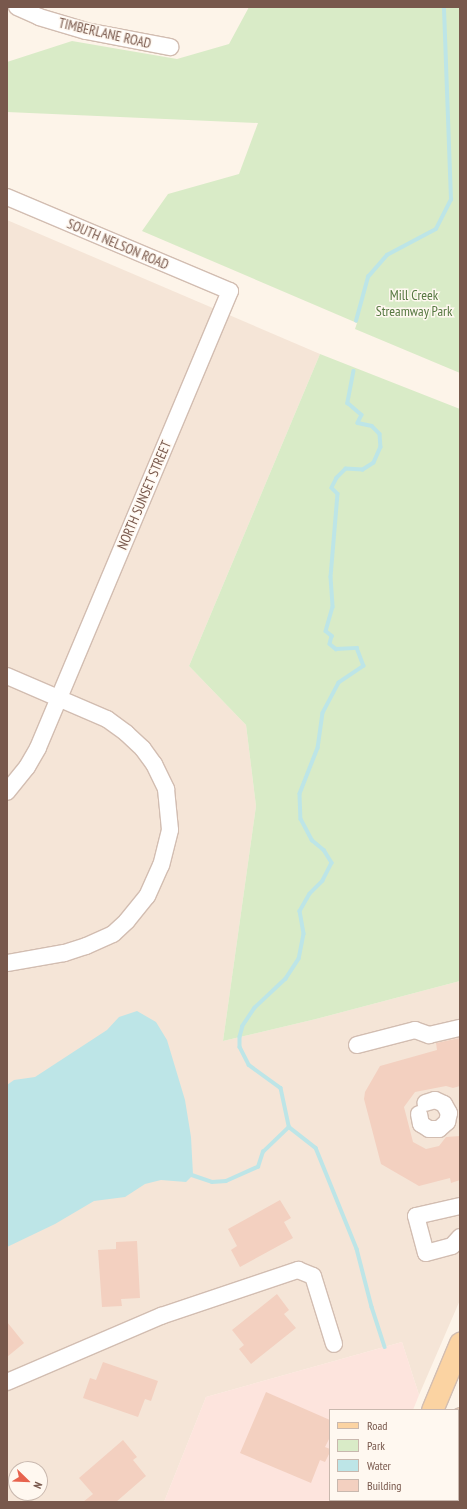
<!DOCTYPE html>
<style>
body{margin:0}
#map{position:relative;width:467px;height:1509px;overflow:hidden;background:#fdf4e9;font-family:"PT Sans Narrow",sans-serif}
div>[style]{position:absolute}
.residential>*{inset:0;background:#f5e5d7}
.commercial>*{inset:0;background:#fde4dd}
.green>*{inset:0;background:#d9ebc7}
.water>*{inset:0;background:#bde5e7}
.stream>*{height:3.5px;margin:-1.75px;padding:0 1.75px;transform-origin:1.75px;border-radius:1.75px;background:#bde5e7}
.building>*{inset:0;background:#f3d0c0}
.roads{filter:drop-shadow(1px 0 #d2bdb1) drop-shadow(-1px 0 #d2bdb1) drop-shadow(0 1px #d2bdb1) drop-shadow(0 -1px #d2bdb1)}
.minor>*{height:16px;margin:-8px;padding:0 8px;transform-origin:8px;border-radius:8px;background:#fff}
.major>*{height:21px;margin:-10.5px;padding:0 10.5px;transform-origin:10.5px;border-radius:10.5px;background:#fbd3a2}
span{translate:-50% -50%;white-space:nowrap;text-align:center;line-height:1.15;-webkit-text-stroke:3px #fff8f0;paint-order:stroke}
.street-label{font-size:14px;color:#78584c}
.park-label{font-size:14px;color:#567841}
.frame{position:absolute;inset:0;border:8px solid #78584c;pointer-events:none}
.legend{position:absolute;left:329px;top:1409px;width:130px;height:92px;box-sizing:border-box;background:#fff8f0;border:1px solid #c9b8ae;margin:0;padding:5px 7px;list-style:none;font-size:12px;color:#78584c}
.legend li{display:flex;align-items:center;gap:8px;height:20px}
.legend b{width:20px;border:1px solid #c9b8ae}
.north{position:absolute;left:8px;top:1461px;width:40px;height:40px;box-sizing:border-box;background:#fff8f0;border:1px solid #c9b8ae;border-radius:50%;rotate:113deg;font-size:11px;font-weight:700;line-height:16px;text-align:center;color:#78584c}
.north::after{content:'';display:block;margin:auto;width:14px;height:18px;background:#e7634e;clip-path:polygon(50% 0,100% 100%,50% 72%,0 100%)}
</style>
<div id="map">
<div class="residential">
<div style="clip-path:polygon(evenodd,7px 220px,320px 354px,189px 666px,246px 725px,256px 806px,223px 1041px,316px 1019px,460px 981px,460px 1300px,419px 1395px,402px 1342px,206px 1397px,164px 1502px,7px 1502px,7px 220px,16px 1469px,40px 1469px,40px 1493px,16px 1493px,16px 1469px)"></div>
</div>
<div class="commercial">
<div style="clip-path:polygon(402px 1342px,419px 1395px,413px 1410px,330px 1410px,330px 1500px,374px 1500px,373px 1502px,164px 1502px,206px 1397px)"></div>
</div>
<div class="green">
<div style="clip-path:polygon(249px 7px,460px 7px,460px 373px,355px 329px,357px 323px,142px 231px,168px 194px,239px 174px,258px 123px,7px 112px,7px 62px,72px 41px,177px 59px,229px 44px)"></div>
<div style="clip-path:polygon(320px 354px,460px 409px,460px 981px,316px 1019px,223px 1041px,256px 806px,246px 725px,189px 666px)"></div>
</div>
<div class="water">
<div style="clip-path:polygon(137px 1011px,156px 1022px,167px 1040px,185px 1100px,191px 1137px,193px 1175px,186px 1182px,161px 1180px,145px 1184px,125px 1197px,94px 1201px,55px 1224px,7px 1247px,7px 1085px,14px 1080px,35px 1077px,107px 1030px,119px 1017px)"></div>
</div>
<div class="stream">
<div style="left:356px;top:321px;width:46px;rotate:-74.7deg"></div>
<div style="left:368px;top:277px;width:29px;rotate:-49deg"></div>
<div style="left:387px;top:255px;width:55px;rotate:-28deg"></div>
<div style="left:436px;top:229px;width:33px;rotate:-63deg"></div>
<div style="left:451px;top:200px;width:193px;rotate:-92.1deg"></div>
<div style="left:354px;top:371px;width:33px;rotate:101deg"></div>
<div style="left:348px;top:403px;width:18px;rotate:41deg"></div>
<div style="left:362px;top:415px;width:9px;rotate:117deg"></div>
<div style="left:358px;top:423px;width:14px;rotate:12deg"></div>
<div style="left:372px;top:426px;width:11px;rotate:45deg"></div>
<div style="left:380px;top:434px;width:13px;rotate:86deg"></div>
<div style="left:381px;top:447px;width:17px;rotate:114deg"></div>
<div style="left:374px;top:463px;width:13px;rotate:148deg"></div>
<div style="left:363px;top:470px;width:17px;rotate:-177deg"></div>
<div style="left:346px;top:469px;width:13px;rotate:135deg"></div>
<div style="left:337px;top:478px;width:11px;rotate:117deg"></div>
<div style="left:332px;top:488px;width:8px;rotate:45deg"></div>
<div style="left:338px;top:494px;width:83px;rotate:94.8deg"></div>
<div style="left:331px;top:577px;width:30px;rotate:86deg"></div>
<div style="left:333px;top:607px;width:25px;rotate:106deg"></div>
<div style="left:326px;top:631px;width:8px;rotate:40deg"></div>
<div style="left:332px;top:636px;width:8px;rotate:104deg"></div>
<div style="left:330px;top:644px;width:8px;rotate:40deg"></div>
<div style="left:336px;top:649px;width:21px;rotate:-3deg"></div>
<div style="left:357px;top:648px;width:19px;rotate:69deg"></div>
<div style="left:364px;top:666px;width:30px;rotate:146deg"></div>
<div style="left:339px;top:683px;width:34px;rotate:118deg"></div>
<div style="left:323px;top:713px;width:35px;rotate:98deg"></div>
<div style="left:318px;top:748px;width:49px;rotate:111.4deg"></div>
<div style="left:300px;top:794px;width:25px;rotate:88deg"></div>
<div style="left:301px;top:819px;width:24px;rotate:62deg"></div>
<div style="left:312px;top:840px;width:16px;rotate:40deg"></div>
<div style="left:324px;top:850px;width:15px;rotate:58deg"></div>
<div style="left:332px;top:863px;width:20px;rotate:117deg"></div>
<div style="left:323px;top:881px;width:18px;rotate:135deg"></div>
<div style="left:310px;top:894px;width:20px;rotate:120deg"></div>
<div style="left:300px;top:911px;width:23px;rotate:80deg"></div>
<div style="left:304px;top:934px;width:25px;rotate:101deg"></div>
<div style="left:299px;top:959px;width:24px;rotate:123deg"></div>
<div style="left:286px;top:979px;width:42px;rotate:136.9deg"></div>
<div style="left:255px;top:1008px;width:22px;rotate:124deg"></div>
<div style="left:243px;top:1026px;width:11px;rotate:105deg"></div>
<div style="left:240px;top:1037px;width:10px;rotate:90deg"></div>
<div style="left:240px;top:1047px;width:20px;rotate:63deg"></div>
<div style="left:249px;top:1065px;width:39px;rotate:36deg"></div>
<div style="left:281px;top:1088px;width:40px;rotate:78deg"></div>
<div style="left:289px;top:1127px;width:34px;rotate:38deg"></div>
<div style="left:316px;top:1148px;width:109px;rotate:67.9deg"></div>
<div style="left:357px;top:1249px;width:60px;rotate:75.5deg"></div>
<div style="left:372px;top:1307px;width:42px;rotate:72deg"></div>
<div style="left:189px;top:1174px;width:24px;rotate:19deg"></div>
<div style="left:212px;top:1182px;width:14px;rotate:-4deg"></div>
<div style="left:226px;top:1181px;width:35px;rotate:-24deg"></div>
<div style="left:258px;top:1167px;width:16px;rotate:-72deg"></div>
<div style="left:263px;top:1152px;width:36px;rotate:-44deg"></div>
</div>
<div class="building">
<div style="clip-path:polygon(460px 1038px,460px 1086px,453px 1088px,446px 1086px,415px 1092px,404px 1107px,413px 1142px,426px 1149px,439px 1146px,446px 1137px,460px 1136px,460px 1180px,451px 1183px,450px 1178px,419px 1186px,381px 1164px,364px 1099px,365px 1092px,380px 1066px,437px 1050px,436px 1043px)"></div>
<div style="clip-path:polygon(280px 1200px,291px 1218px,284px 1222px,293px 1238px,240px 1267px,231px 1250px,237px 1246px,228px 1229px)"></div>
<div style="clip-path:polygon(137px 1241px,140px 1298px,121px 1299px,122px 1306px,102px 1307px,98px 1250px,116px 1249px,116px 1242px)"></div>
<div style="clip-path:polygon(277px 1294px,289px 1310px,284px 1314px,296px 1328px,251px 1364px,239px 1349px,244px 1345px,232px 1330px)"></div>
<div style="clip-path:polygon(7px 1322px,24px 1343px,7px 1357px)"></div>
<div style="clip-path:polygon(103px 1362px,158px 1381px,151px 1401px,145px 1399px,138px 1417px,83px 1398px,90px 1378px,96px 1380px)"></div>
<div style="clip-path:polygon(266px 1392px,330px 1420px,330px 1437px,325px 1447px,330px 1449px,330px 1452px,325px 1462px,320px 1460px,311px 1483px,240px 1453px)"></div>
<div style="clip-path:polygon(123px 1440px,137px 1457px,133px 1460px,146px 1476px,116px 1502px,83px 1502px,93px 1494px,79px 1478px)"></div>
</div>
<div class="roads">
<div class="minor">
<div style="left:17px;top:7px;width:24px;rotate:24deg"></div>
<div style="left:39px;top:17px;width:49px;rotate:16.6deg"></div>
<div style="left:86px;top:31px;width:86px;rotate:10.8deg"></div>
<div style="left:7px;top:197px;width:242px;rotate:22.9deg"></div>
<div style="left:230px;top:291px;width:496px;rotate:112.8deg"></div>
<div style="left:38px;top:748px;width:22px;rotate:120deg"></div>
<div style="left:27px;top:767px;width:32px;rotate:129deg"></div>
<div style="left:7px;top:676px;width:109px;rotate:23.3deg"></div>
<div style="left:107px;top:719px;width:24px;rotate:36deg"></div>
<div style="left:126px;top:733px;width:23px;rotate:43deg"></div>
<div style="left:143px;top:749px;width:19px;rotate:54deg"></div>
<div style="left:154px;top:764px;width:28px;rotate:64deg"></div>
<div style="left:166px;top:789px;width:41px;rotate:84.4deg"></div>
<div style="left:170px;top:830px;width:36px;rotate:104deg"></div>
<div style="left:161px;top:865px;width:34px;rotate:114deg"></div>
<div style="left:147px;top:896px;width:32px;rotate:129deg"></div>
<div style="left:127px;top:921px;width:19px;rotate:137deg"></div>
<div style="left:113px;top:934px;width:30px;rotate:156deg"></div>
<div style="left:86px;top:946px;width:23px;rotate:162deg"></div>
<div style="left:64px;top:953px;width:58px;rotate:170deg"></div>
<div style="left:357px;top:1045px;width:60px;rotate:-14.5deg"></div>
<div style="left:415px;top:1030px;width:15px;rotate:20deg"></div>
<div style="left:429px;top:1035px;width:32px;rotate:-13deg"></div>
<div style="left:419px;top:1114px;width:10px;rotate:79deg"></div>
<div style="left:421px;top:1124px;width:9px;rotate:32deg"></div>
<div style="left:429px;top:1129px;width:10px"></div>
<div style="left:439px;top:1129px;width:11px;rotate:-41deg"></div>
<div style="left:447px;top:1122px;width:9px;rotate:-77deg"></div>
<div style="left:449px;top:1113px;width:10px;rotate:-119deg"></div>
<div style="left:444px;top:1104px;width:10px;rotate:-156deg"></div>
<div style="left:435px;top:1100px;width:10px;rotate:163deg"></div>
<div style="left:460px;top:1206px;width:45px;rotate:167.2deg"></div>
<div style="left:416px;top:1216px;width:38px;rotate:75deg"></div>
<div style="left:426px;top:1253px;width:27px;rotate:-15deg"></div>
<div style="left:452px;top:1246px;width:12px;rotate:-48deg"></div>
<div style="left:7px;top:1382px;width:168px;rotate:-23.2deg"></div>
<div style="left:161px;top:1316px;width:145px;rotate:-18.6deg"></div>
<div style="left:298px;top:1270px;width:16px;rotate:22deg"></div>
<div style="left:313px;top:1276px;width:71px;rotate:72.8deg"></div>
</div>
<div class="major">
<div style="left:432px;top:1410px;width:73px;rotate:-67.3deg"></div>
<div style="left:458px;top:1423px;width:5px;rotate:-68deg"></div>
<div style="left:393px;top:1502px;width:2px;rotate:-90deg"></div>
<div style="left:425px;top:1502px;width:2px;rotate:-90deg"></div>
</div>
</div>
<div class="street-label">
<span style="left:105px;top:33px;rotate:13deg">TIMBERLANE ROAD</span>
<span style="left:118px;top:244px;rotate:23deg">SOUTH NELSON ROAD</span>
<span style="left:144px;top:495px;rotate:-67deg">NORTH SUNSET STREET</span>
</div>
<div class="park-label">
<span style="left:414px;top:303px">Mill Creek<br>Streamway Park</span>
</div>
<div class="frame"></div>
<ul class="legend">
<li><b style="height:5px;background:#fbd3a2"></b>Road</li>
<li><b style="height:11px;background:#d9ebc7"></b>Park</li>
<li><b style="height:11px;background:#bde5e7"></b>Water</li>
<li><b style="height:11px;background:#f3d0c0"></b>Building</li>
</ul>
<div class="north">N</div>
</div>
